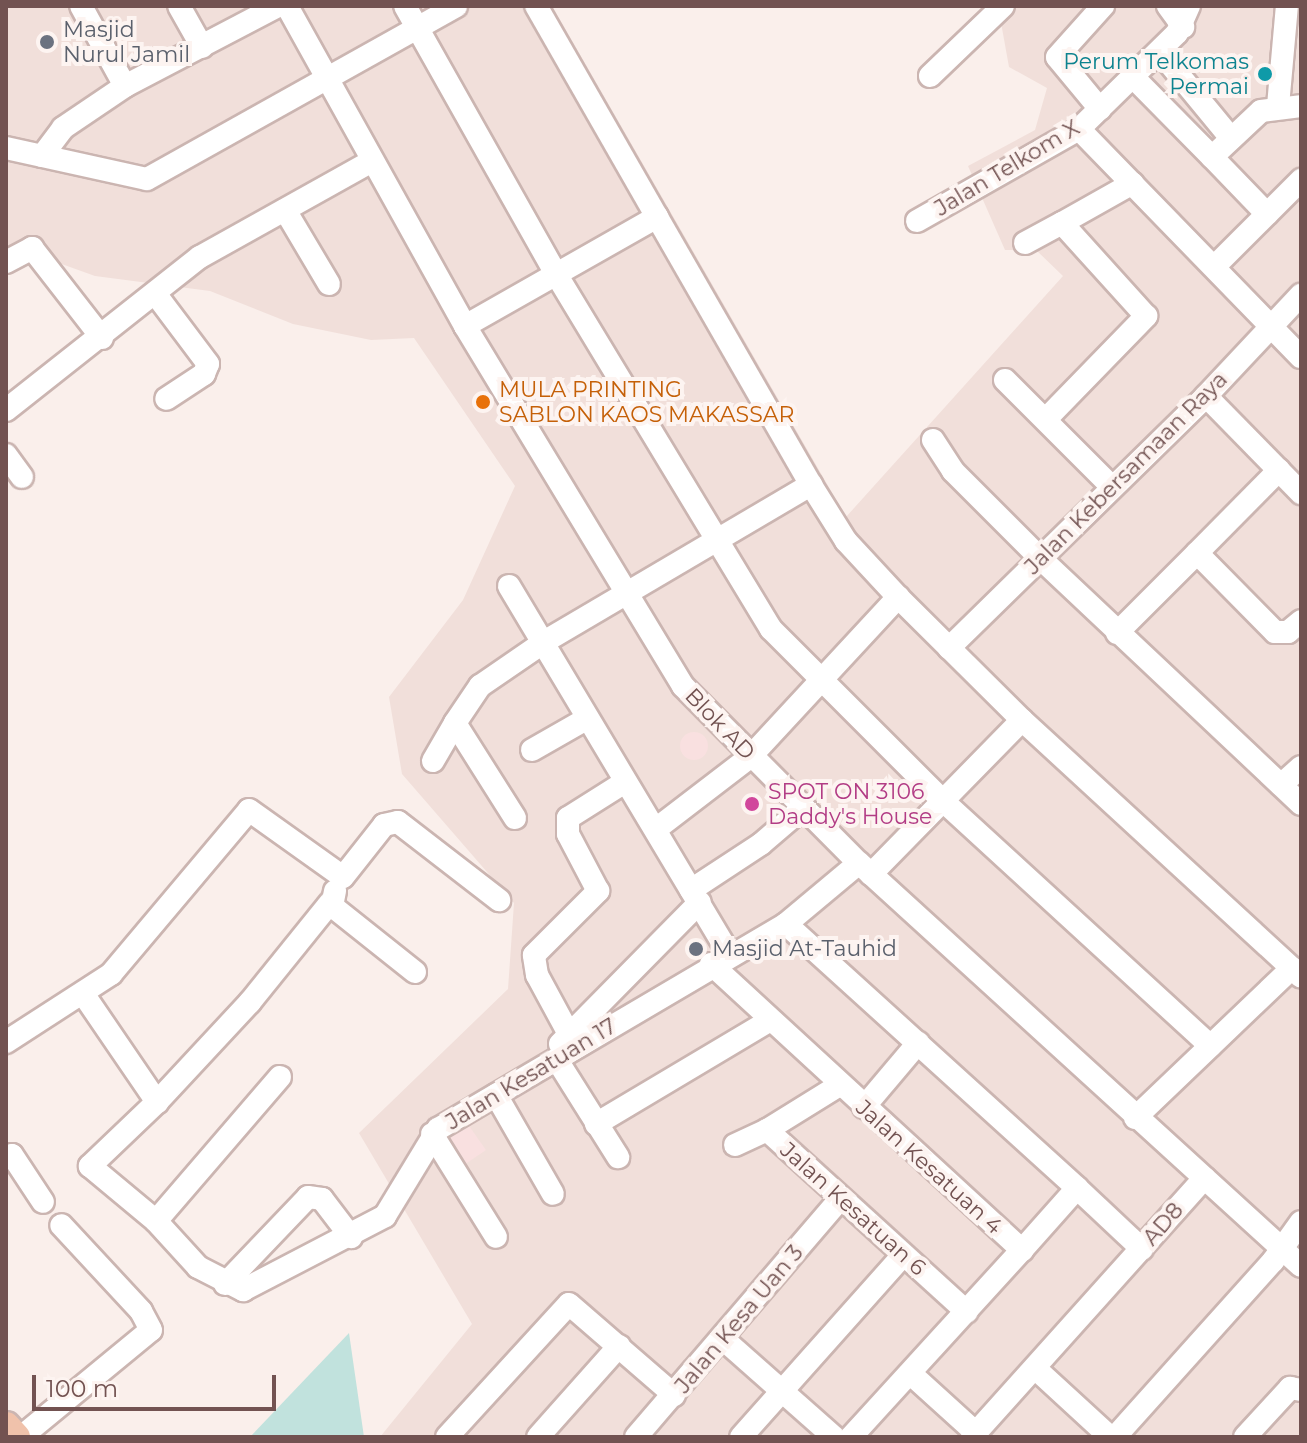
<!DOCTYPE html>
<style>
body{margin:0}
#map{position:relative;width:1307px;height:1443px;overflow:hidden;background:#faefeb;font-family:Montserrat,sans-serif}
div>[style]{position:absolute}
.residential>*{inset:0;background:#f1dfda}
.commercial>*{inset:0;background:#f9e0e0}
.round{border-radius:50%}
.water>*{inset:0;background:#c1e2dd}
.roads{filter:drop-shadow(2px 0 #cbb5b1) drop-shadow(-2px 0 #cbb5b1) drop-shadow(0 2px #cbb5b1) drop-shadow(0 -2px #cbb5b1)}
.minor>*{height:22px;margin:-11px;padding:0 11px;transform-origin:11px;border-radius:11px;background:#fff}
.major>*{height:28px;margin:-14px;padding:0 14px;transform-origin:14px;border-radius:14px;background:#f0c2ab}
.dots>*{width:22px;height:22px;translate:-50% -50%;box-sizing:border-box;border:4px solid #fdf4f1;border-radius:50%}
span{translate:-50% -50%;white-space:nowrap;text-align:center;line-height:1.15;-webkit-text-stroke:8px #fdf4f1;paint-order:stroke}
.worship-label{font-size:22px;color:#5b616d}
.left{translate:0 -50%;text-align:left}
.culture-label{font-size:22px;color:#0d838f}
.right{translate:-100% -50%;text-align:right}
.street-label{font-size:22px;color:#725251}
.food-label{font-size:22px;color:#c56008}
.hotel-label{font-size:22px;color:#b23c85}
.frame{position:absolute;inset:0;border:8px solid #725251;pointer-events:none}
.scale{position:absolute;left:32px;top:1375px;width:244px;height:36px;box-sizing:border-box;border:4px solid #725251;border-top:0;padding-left:10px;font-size:24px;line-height:28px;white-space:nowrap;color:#725251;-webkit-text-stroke:6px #fdf4f1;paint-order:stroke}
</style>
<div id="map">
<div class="residential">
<div style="clip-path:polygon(6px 6px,552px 6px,846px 517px,1063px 276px,1036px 250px,1005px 250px,968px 166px,1035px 130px,1047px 88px,1009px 67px,998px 6px,1301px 6px,1301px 1437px,380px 1437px,472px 1324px,359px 1133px,508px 989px,514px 903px,402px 774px,389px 697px,463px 600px,515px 486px,414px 338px,371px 340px,293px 324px,210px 291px,95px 276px,6px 244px)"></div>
</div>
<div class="commercial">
<div class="round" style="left:680px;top:732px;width:28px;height:28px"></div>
<div style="clip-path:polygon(467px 1123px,486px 1150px,458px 1169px,439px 1142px)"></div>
</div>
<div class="water">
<div style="clip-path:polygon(349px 1333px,364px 1437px,250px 1437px)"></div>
</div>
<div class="roads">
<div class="minor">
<div style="left:81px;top:6px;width:91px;rotate:61.2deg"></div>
<div style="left:125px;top:86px;width:173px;rotate:-27.6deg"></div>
<div style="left:179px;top:6px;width:47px;rotate:60.7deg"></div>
<div style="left:287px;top:6px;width:366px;rotate:60.9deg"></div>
<div style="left:465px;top:326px;width:421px;rotate:58.8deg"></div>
<div style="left:683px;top:686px;width:250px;rotate:45.2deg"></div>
<div style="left:859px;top:863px;width:598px;rotate:42.36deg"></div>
<div style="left:405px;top:6px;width:308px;rotate:60.6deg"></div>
<div style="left:556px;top:274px;width:415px;rotate:58.8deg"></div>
<div style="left:771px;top:629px;width:242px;rotate:45deg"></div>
<div style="left:942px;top:800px;width:364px;rotate:42.5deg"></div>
<div style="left:1168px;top:6px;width:26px;rotate:54deg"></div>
<div style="left:1160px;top:52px;width:112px;rotate:50.5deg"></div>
<div style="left:930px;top:76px;width:101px;rotate:-43.8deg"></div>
<div style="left:1134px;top:78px;width:111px;rotate:45.4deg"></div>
<div style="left:1278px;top:106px;width:100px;rotate:-84.9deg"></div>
<div style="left:1100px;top:109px;width:67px;rotate:-129.6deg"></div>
<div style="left:1057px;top:57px;width:69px;rotate:-48deg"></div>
<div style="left:1079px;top:129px;width:318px;rotate:45.8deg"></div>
<div style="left:6px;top:148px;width:144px;rotate:12.4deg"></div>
<div style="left:147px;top:179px;width:354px;rotate:-29.2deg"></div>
<div style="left:42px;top:156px;width:35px;rotate:-53deg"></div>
<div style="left:63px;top:128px;width:75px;rotate:-34.1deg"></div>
<div style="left:285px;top:210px;width:86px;rotate:59.3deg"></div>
<div style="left:1267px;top:214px;width:79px;rotate:-134deg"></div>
<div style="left:1212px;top:157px;width:67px;rotate:-43.2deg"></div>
<div style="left:1261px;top:111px;width:40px;rotate:-7.1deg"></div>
<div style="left:917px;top:221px;width:186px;rotate:-29.6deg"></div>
<div style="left:1079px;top:129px;width:137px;rotate:-44.4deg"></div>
<div style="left:1177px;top:33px;width:30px;rotate:-66deg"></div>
<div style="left:1025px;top:243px;width:42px;rotate:-28.4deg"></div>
<div style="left:6px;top:262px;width:30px;rotate:-28deg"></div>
<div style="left:32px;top:248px;width:114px;rotate:52.1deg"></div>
<div style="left:1215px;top:266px;width:122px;rotate:-45deg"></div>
<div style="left:157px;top:296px;width:85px;rotate:53.1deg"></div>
<div style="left:208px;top:364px;width:11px;rotate:112deg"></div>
<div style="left:204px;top:374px;width:45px;rotate:146.7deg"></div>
<div style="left:465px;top:326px;width:221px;rotate:-29.6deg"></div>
<div style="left:657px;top:217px;width:243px;rotate:-119.8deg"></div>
<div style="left:1005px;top:380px;width:151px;rotate:45deg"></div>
<div style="left:1206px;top:396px;width:136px;rotate:45.6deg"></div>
<div style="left:6px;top:410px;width:247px;rotate:-38.3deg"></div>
<div style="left:200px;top:257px;width:197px;rotate:-29.2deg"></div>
<div style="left:1046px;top:419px;width:144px;rotate:-45.8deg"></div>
<div style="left:1146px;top:316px;width:125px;rotate:-132.1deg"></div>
<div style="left:1062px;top:223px;width:81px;rotate:-29.4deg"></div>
<div style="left:933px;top:440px;width:37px;rotate:57deg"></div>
<div style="left:953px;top:471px;width:123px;rotate:45deg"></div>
<div style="left:1040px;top:558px;width:359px;rotate:43.3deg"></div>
<div style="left:6px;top:455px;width:27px;rotate:54deg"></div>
<div style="left:1279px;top:470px;width:117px;rotate:134.7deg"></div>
<div style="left:1197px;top:553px;width:111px;rotate:45.4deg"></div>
<div style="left:1275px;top:632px;width:13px"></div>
<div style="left:1288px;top:632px;width:17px;rotate:-40deg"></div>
<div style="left:811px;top:485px;width:66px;rotate:58deg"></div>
<div style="left:846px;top:541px;width:76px;rotate:47.1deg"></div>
<div style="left:509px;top:586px;width:429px;rotate:59.1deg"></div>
<div style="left:1117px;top:633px;width:113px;rotate:-45deg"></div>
<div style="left:949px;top:648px;width:360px;rotate:-44.4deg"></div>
<div style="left:1206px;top:396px;width:139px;rotate:-46.8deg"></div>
<div style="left:1022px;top:720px;width:379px;rotate:42.6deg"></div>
<div style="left:532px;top:750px;width:64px;rotate:-29.7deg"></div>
<div style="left:433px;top:761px;width:44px;rotate:-59.9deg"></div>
<div style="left:1281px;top:785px;width:27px;rotate:-42deg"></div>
<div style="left:515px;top:818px;width:112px;rotate:-122.3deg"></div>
<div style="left:455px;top:723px;width:45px;rotate:-56deg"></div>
<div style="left:480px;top:686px;width:78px;rotate:-34.5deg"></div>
<div style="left:544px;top:642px;width:310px;rotate:-30.5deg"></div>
<div style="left:811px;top:485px;width:309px;rotate:-119.9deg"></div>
<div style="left:656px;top:829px;width:120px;rotate:-37.5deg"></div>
<div style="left:751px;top:756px;width:217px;rotate:-47.2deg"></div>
<div style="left:898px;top:597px;width:175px;rotate:44.8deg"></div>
<div style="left:1022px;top:720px;width:216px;rotate:134.4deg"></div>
<div style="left:691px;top:890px;width:84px;rotate:-33.3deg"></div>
<div style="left:761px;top:844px;width:55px;rotate:-40.6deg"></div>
<div style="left:335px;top:891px;width:15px;rotate:101deg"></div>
<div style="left:332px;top:906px;width:106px;rotate:38.5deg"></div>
<div style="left:786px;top:924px;width:393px;rotate:42.2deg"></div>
<div style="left:711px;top:964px;width:423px;rotate:42.6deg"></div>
<div style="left:1022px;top:1250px;width:83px;rotate:-48.4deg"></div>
<div style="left:1077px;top:1188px;width:89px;rotate:43.2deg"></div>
<div style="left:84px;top:995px;width:130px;rotate:55.7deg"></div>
<div style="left:157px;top:1102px;width:93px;rotate:136.3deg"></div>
<div style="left:90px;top:1166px;width:86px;rotate:39.8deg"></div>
<div style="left:156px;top:1221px;width:62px;rotate:47.6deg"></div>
<div style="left:198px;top:1267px;width:51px;rotate:27.1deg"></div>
<div style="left:243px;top:1290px;width:160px;rotate:-27.5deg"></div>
<div style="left:385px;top:1216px;width:102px;rotate:-58.7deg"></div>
<div style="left:438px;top:1129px;width:404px;rotate:-30.5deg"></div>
<div style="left:786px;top:924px;width:95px;rotate:-39.9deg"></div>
<div style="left:569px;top:1034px;width:67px;rotate:-118.5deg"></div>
<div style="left:537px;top:975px;width:20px;rotate:-99deg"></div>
<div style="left:534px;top:955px;width:91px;rotate:-45deg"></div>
<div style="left:598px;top:891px;width:64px;rotate:-117.8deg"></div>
<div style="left:568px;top:834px;width:16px;rotate:-90deg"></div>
<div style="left:568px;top:818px;width:67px;rotate:-32.3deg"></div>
<div style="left:6px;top:1042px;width:125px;rotate:-32.9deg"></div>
<div style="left:111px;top:974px;width:214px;rotate:-49.9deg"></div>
<div style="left:249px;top:810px;width:115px;rotate:35.5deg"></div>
<div style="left:343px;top:877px;width:66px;rotate:-51.7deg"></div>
<div style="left:384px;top:825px;width:14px;rotate:-12deg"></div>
<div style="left:398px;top:822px;width:128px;rotate:37.7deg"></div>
<div style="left:560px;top:1044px;width:199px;rotate:-45.4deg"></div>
<div style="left:557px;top:1060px;width:115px;rotate:57.8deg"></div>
<div style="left:838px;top:1086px;width:84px;rotate:148.2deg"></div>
<div style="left:767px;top:1130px;width:270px;rotate:42.3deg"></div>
<div style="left:496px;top:1095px;width:114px;rotate:60.1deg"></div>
<div style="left:157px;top:1102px;width:137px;rotate:-47.1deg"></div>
<div style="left:250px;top:1002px;width:127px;rotate:-51.1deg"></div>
<div style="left:864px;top:1107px;width:84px;rotate:-49.8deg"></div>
<div style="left:1135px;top:1118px;width:217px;rotate:-43.7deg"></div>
<div style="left:596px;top:1124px;width:201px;rotate:-30.8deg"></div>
<div style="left:432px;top:1134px;width:121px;rotate:58.1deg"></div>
<div style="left:735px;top:1145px;width:35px;rotate:-25deg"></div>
<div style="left:6px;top:1157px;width:6px;rotate:-18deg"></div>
<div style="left:12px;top:1155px;width:56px;rotate:56.6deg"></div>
<div style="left:156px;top:1221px;width:190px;rotate:-49.3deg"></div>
<div style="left:225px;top:1284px;width:120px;rotate:-46.3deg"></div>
<div style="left:308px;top:1197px;width:14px;rotate:8deg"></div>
<div style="left:322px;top:1199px;width:48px;rotate:52.7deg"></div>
<div style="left:722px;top:1338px;width:149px;rotate:41.5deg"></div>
<div style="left:1036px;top:1369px;width:100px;rotate:42.6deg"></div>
<div style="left:911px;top:1374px;width:88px;rotate:42.2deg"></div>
<div style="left:21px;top:1437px;width:168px;rotate:-39.5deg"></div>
<div style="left:151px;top:1330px;width:21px;rotate:-118deg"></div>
<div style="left:141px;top:1311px;width:117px;rotate:-132.9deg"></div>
<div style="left:447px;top:1437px;width:180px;rotate:-47.5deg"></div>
<div style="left:569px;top:1304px;width:139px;rotate:40.9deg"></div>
<div style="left:538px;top:1437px;width:122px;rotate:-48.3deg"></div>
<div style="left:636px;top:1437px;width:313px;rotate:-49.4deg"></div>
<div style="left:741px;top:1437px;width:244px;rotate:-48.3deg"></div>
<div style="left:851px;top:1437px;width:253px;rotate:-47.6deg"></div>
<div style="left:972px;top:1437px;width:348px;rotate:-48.1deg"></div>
<div style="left:1115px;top:1437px;width:237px;rotate:-48.1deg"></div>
<div style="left:1273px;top:1261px;width:48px;rotate:-54.3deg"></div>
<div style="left:1245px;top:1437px;width:67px;rotate:-47.4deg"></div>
<div style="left:1290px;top:1388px;width:11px;rotate:10deg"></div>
</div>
<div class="major">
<div style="left:6px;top:1426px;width:15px;rotate:48deg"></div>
</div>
</div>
<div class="dots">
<div style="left:47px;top:42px;background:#6b7280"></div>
<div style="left:1265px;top:74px;background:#0f9aa8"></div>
<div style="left:483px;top:402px;background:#e8710a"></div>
<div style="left:752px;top:804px;background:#d1479c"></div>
<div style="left:696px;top:949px;background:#6b7280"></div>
</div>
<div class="worship-label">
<span class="left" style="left:63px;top:42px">Masjid<br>Nurul Jamil</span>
<span class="left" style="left:712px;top:949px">Masjid At-Tauhid</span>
</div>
<div class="culture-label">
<span class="right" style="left:1249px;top:74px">Perum Telkomas<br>Permai</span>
</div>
<div class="street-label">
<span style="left:1007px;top:168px;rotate:-31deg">Jalan Telkom X</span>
<span style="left:1126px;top:473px;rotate:-45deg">Jalan Kebersamaan Raya</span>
<span style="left:720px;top:724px;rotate:46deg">Blok AD</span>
<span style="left:531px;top:1074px;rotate:-31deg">Jalan Kesatuan 17</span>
<span style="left:929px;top:1167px;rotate:42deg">Jalan Kesatuan 4</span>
<span style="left:853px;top:1209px;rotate:42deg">Jalan Kesatuan 6</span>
<span style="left:1163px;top:1224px;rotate:-49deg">AD8</span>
<span style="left:739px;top:1319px;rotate:-50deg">Jalan Kesa Uan 3</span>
</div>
<div class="food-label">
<span class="left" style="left:499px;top:402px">MULA PRINTING<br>SABLON KAOS MAKASSAR</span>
</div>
<div class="hotel-label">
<span class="left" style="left:768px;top:804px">SPOT ON 3106<br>Daddy's House</span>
</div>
<div class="frame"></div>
<div class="scale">100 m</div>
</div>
